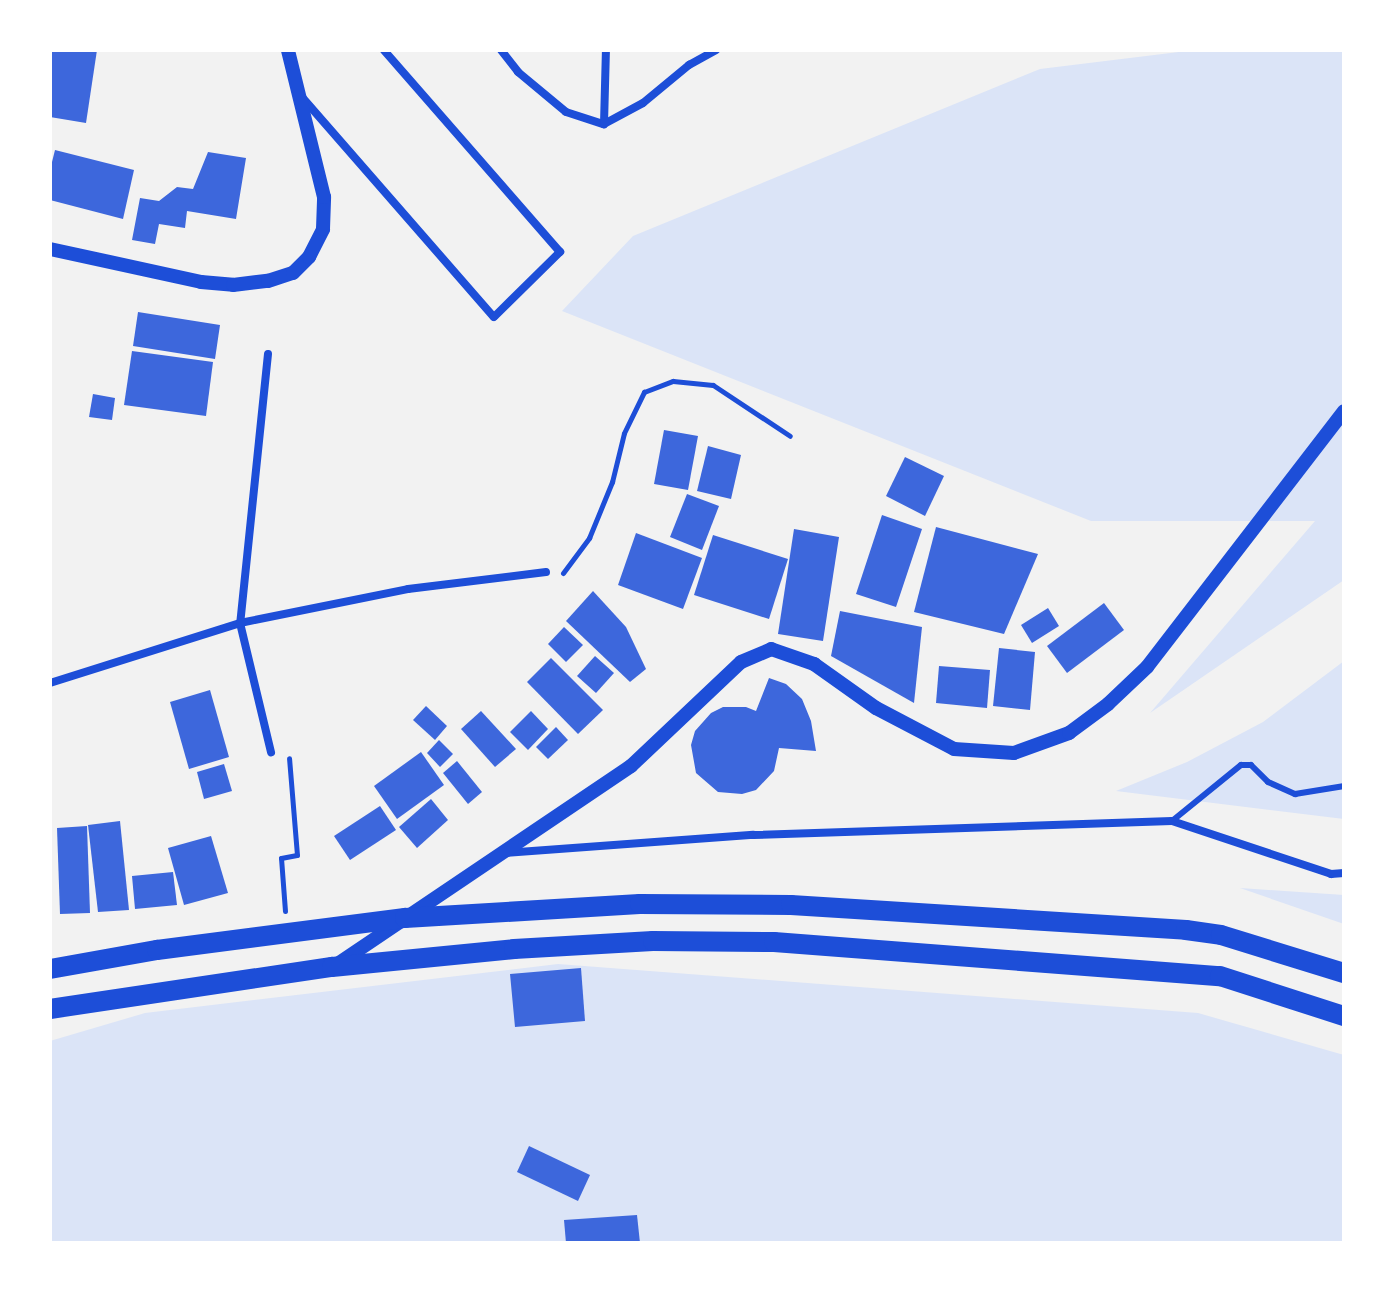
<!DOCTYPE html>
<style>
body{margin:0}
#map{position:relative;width:1394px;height:1293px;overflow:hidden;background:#f2f2f2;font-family:"Zilla Slab",serif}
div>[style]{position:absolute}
.green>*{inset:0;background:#dbe4f7}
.building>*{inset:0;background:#3d67dc}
.path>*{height:5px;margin:-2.5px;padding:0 2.5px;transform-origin:2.5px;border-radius:2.5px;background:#1d4ed8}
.service>*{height:6px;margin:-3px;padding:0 3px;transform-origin:3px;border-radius:3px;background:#1d4ed8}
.minor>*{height:8px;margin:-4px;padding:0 4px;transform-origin:4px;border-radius:4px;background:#1d4ed8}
.tertiary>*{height:14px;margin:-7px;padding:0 7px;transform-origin:7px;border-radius:7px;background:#1d4ed8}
.primary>*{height:20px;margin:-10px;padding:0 10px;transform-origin:10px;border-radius:10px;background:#1d4ed8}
span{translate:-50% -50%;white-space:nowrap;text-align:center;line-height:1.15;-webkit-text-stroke:7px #fff;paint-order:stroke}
.frame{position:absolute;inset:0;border:52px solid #fff;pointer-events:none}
</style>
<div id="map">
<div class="green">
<div style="clip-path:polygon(1195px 50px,1344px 50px,1344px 580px,1150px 713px,1315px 521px,1091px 521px,562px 311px,633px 236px,1040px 69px)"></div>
<div style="clip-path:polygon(1344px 661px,1344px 819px,1116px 791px,1187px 762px,1263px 722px)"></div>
<div style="clip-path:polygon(1240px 888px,1344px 895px,1344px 924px)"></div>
<div style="clip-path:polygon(558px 964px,1198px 1013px,1344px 1055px,1344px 1243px,50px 1243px,50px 1041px,145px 1013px)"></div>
</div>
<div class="building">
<div style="clip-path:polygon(50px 50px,97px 50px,86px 123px,50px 117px)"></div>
<div style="clip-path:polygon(55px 150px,134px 170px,123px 219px,50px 200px,50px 170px)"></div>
<div style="clip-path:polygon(208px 152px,246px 158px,236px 219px,187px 211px,185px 228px,159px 224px,155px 244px,132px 240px,140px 198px,159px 201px,177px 187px,193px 189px)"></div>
<div style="clip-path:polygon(138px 312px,220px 325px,215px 359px,133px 346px)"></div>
<div style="clip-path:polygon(132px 351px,213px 362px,206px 416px,124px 405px)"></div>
<div style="clip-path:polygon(93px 394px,115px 398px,112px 420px,89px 417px)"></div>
<div style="clip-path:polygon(664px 430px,698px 436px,688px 490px,654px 484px)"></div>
<div style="clip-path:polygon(708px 446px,741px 455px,731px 499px,697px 491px)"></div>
<div style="clip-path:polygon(905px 457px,944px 476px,925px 516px,886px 496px)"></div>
<div style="clip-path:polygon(687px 494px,719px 506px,702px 550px,670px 537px)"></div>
<div style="clip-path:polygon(882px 515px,922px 529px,896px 607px,856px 594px)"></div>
<div style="clip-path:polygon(936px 527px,1038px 554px,1004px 634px,914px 612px)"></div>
<div style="clip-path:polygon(794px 529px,839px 537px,823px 641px,778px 634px)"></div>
<div style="clip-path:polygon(636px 533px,702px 558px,683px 609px,618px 585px)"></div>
<div style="clip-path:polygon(713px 535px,788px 559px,769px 619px,694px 595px)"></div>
<div style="clip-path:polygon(593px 591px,626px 627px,646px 669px,630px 682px,566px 621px)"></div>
<div style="clip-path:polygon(1104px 603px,1124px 630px,1067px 673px,1047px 646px)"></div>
<div style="clip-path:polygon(1048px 608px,1059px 626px,1032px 643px,1021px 625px)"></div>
<div style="clip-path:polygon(840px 611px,922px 627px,914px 703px,831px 656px)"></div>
<div style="clip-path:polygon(564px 627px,583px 645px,566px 662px,548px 644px)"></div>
<div style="clip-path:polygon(999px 648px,1035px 652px,1030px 710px,993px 706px)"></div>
<div style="clip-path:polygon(595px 656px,614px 673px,596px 693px,577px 676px)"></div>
<div style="clip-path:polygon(551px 658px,603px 710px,578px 734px,527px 682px)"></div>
<div style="clip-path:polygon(939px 666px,990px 670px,987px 708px,936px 703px)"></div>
<div style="clip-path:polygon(769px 678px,786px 684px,802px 699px,811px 721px,816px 751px,779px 748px,774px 771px,756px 790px,742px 794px,718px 792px,696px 773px,691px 745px,695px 731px,711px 713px,723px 707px,746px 707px,756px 711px)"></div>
<div style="clip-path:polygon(210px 690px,229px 757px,189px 769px,170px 702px)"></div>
<div style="clip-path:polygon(426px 706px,447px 726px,435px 740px,413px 720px)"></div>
<div style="clip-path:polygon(481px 711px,516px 749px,495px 767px,461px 729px)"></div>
<div style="clip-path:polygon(531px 711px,548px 729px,528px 750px,510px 732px)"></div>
<div style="clip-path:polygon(556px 727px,568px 740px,548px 759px,536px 747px)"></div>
<div style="clip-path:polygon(439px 740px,453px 754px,440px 767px,427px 753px)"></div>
<div style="clip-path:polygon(421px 752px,444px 785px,397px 819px,374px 786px)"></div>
<div style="clip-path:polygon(457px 761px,482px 792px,468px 804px,443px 773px)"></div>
<div style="clip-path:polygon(224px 764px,232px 791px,204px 799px,197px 772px)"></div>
<div style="clip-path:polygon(431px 799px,448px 820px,417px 848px,399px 827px)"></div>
<div style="clip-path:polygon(380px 806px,396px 830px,350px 860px,334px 836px)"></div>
<div style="clip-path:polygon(120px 821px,129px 910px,98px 912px,88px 825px)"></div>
<div style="clip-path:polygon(87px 826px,90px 913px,60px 914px,57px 828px)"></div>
<div style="clip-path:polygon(211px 836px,228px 893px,184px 905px,168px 848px)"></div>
<div style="clip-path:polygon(173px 872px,177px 905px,135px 909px,132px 876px)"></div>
<div style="clip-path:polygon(581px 968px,585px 1021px,515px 1027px,510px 974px)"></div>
<div style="clip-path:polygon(529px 1146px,590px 1175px,578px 1201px,517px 1172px)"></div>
<div style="clip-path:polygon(637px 1215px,640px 1243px,566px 1243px,564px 1220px)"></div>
</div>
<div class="path">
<div style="left:563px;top:573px;width:44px;rotate:-53.4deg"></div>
<div style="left:589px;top:538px;width:61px;rotate:-67.7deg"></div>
<div style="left:612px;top:482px;width:50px;rotate:-76.2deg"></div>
<div style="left:624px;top:433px;width:46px;rotate:-64deg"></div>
<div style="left:644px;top:392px;width:31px;rotate:-21deg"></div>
<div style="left:673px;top:381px;width:40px;rotate:5.7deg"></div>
<div style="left:713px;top:385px;width:92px;rotate:33.5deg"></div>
<div style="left:285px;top:911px;width:53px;rotate:-94.3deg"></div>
<div style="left:281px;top:858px;width:16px;rotate:-11deg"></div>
<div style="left:297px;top:855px;width:97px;rotate:-94.7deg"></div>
</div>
<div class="service">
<div style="left:1172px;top:821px;width:89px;rotate:-39.1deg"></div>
<div style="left:1241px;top:765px;width:10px"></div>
<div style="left:1251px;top:765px;width:24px;rotate:45deg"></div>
<div style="left:1268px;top:782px;width:30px;rotate:24deg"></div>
<div style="left:1295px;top:794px;width:50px;rotate:-9.3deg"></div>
</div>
<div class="minor">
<div style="left:501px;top:50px;width:28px;rotate:52deg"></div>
<div style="left:518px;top:72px;width:62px;rotate:39.8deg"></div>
<div style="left:566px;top:112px;width:40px;rotate:18deg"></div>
<div style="left:604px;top:124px;width:44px;rotate:-28.3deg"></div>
<div style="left:643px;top:103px;width:60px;rotate:-39.6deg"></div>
<div style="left:689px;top:65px;width:31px;rotate:-29deg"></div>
<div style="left:301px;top:96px;width:293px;rotate:48.9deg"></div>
<div style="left:494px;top:317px;width:93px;rotate:-44.6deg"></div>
<div style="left:560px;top:252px;width:268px;rotate:-131.1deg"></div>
<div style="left:604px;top:124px;width:74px;rotate:-88.5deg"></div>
<div style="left:268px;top:354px;width:270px;rotate:95.9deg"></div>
<div style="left:240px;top:623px;width:133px;rotate:76.5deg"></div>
<div style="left:50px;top:683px;width:199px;rotate:-17.5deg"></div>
<div style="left:240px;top:623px;width:171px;rotate:-11.4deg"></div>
<div style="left:408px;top:589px;width:139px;rotate:-7deg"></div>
<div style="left:506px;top:853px;width:248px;rotate:-4.2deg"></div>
<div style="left:753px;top:835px;width:419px;rotate:-1.9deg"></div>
<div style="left:1172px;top:821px;width:168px;rotate:18.4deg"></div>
<div style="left:1331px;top:874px;width:13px;rotate:-4deg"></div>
</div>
<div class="tertiary">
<div style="left:50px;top:249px;width:155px;rotate:12.3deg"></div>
<div style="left:201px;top:282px;width:32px;rotate:5deg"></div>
<div style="left:233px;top:285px;width:35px;rotate:-7deg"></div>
<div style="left:268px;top:281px;width:26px;rotate:-18deg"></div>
<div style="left:293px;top:273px;width:23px;rotate:-45deg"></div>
<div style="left:309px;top:257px;width:31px;rotate:-63deg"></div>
<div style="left:323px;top:229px;width:32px;rotate:-88deg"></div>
<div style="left:324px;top:197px;width:151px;rotate:-103.8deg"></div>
<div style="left:336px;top:965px;width:356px;rotate:-34deg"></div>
<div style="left:631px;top:766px;width:151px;rotate:-43.4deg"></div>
<div style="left:741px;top:662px;width:33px;rotate:-23deg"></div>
<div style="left:771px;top:649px;width:46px;rotate:19.2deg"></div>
<div style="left:814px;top:664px;width:76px;rotate:35.4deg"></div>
<div style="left:876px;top:708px;width:88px;rotate:27.7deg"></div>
<div style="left:954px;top:749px;width:60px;rotate:3.8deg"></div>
<div style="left:1014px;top:753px;width:59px;rotate:-20deg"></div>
<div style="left:1069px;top:733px;width:49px;rotate:-36.6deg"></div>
<div style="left:1108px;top:704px;width:54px;rotate:-43.5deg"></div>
<div style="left:1147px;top:667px;width:323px;rotate:-52.4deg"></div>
</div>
<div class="primary">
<div style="left:50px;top:969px;width:109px;rotate:-10.1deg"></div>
<div style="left:157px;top:950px;width:250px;rotate:-7.4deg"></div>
<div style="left:405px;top:918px;width:235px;rotate:-3.4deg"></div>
<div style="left:640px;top:904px;width:151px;rotate:0.4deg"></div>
<div style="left:791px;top:905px;width:396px;rotate:3.6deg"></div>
<div style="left:1186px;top:930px;width:35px;rotate:8deg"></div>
<div style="left:1221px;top:935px;width:129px;rotate:17.2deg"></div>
<div style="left:50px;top:1009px;width:285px;rotate:-8.5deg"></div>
<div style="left:332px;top:967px;width:183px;rotate:-5.6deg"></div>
<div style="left:514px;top:949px;width:139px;rotate:-3.3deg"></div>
<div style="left:653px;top:941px;width:121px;rotate:0.5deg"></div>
<div style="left:774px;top:942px;width:447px;rotate:4.4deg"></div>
<div style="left:1220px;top:976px;width:130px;rotate:17.9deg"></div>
</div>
<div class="frame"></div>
</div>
